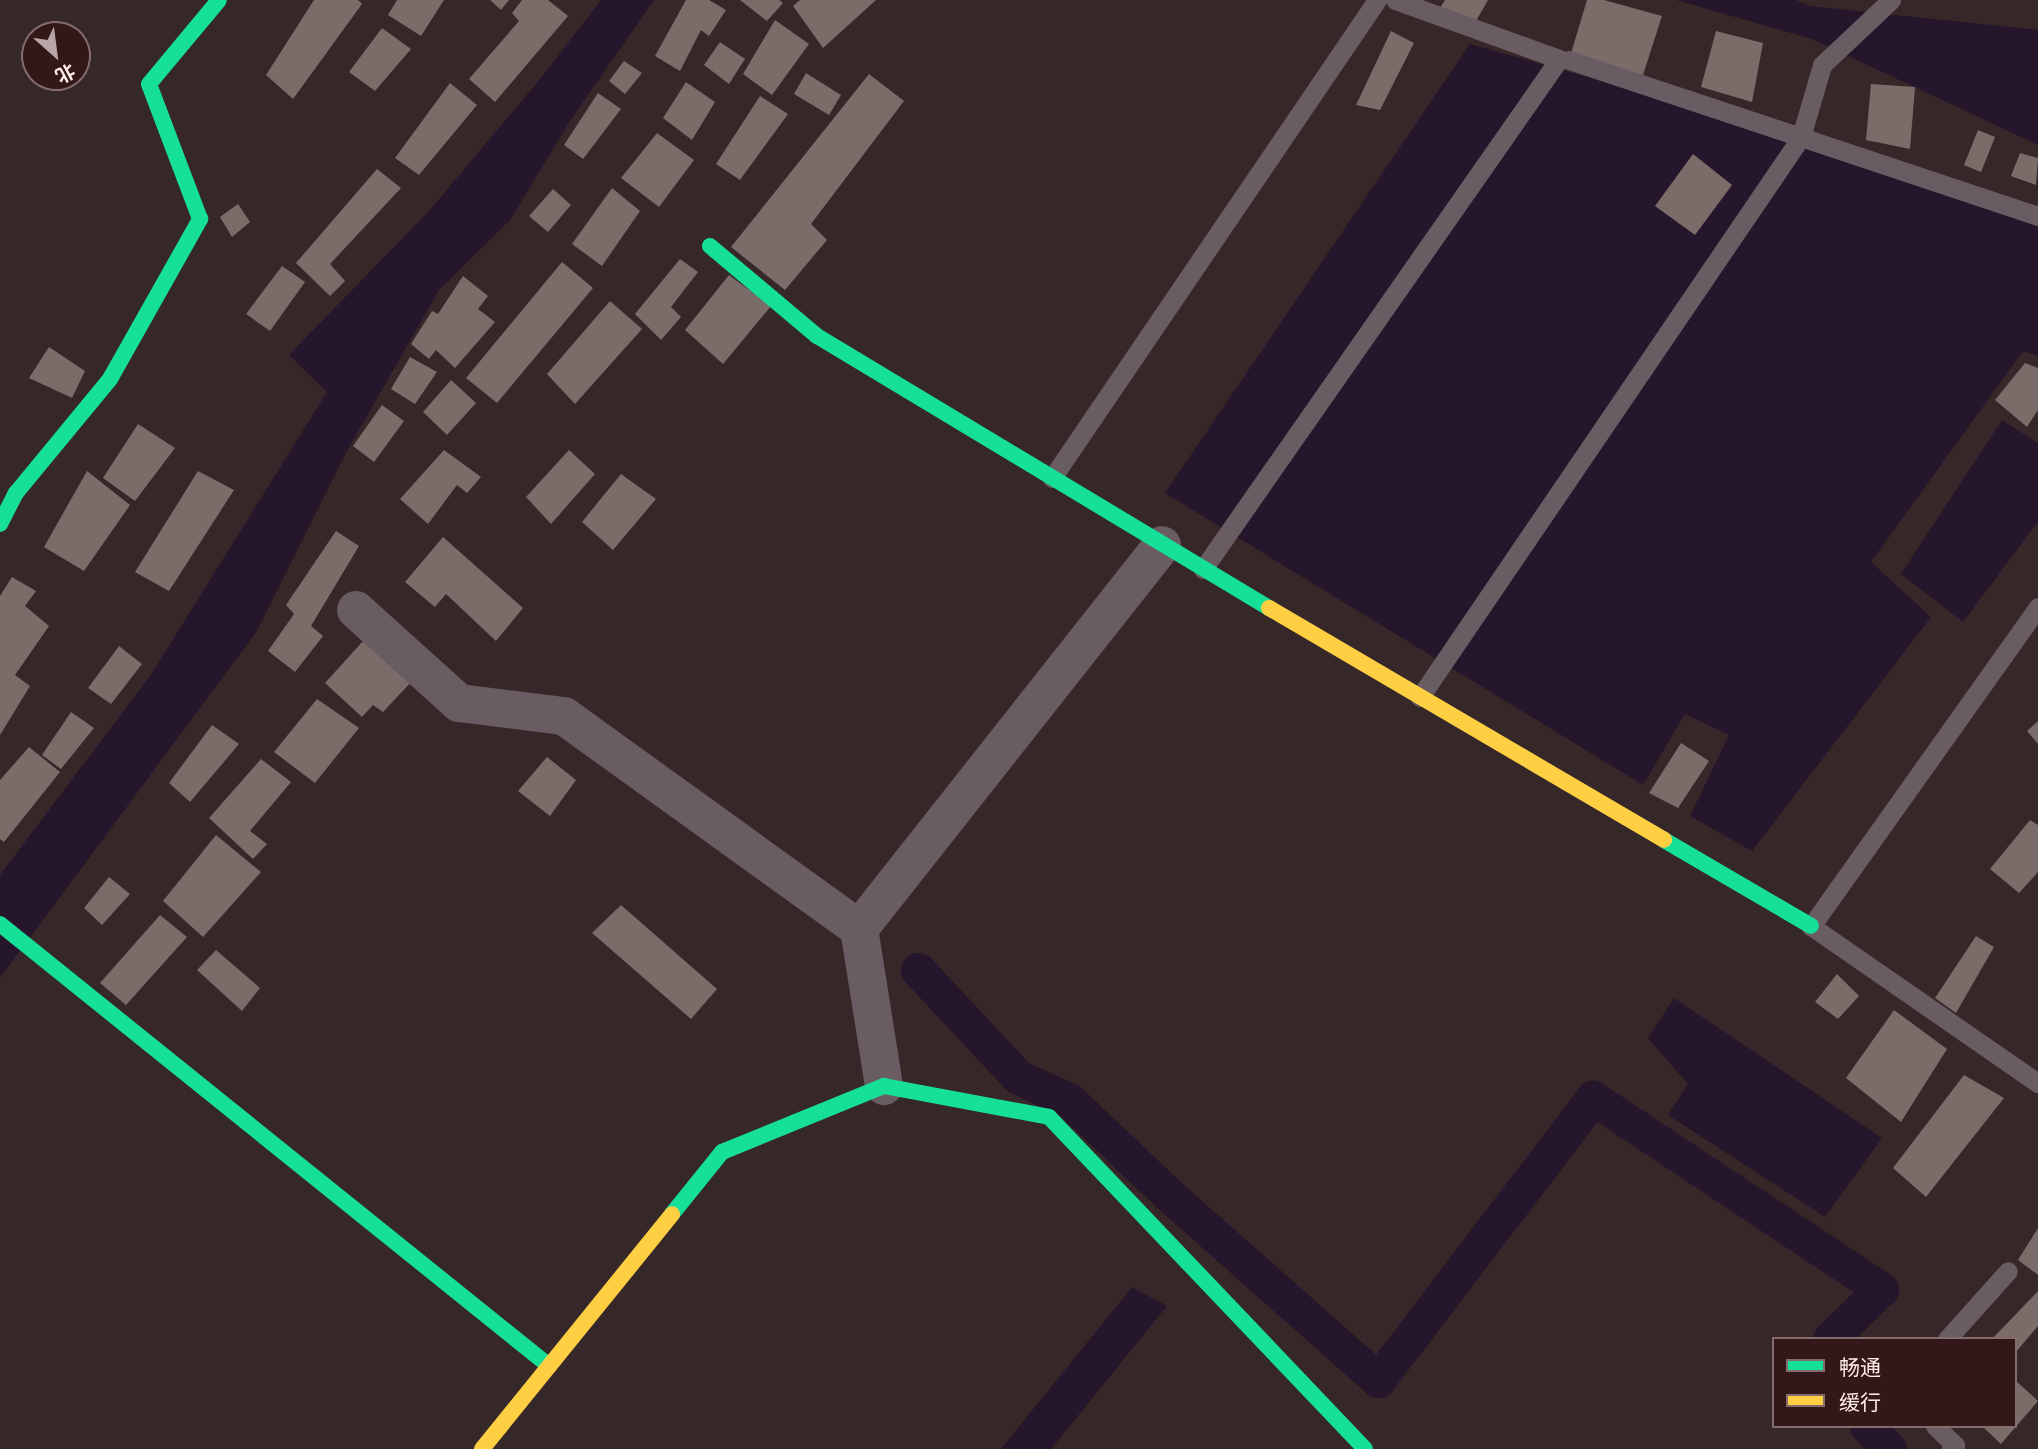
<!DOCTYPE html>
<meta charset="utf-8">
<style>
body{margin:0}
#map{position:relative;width:2038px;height:1449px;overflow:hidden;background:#362728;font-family:Signika,"Noto Sans SC",sans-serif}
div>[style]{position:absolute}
.water>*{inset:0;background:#26162b}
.canal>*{height:35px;margin:-17.5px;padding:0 17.5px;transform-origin:17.5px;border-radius:17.5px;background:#26162b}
.building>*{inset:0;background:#7a6d69}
.lane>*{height:19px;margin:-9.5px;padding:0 9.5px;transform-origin:9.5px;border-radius:9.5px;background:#695d63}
.street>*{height:38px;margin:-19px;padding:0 19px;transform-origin:19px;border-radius:19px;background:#695d63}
.fast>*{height:16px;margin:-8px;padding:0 8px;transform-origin:8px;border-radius:8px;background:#16e098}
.slow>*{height:16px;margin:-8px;padding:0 8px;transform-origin:8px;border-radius:8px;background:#ffcf43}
span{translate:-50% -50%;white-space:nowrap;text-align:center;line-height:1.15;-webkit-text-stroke:7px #321819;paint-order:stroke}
.legend{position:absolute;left:1772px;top:1337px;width:245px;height:91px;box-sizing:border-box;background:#321819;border:2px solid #846c6d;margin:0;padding:9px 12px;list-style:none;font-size:21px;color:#feebea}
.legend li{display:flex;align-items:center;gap:14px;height:35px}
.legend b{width:35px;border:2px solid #846c6d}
.north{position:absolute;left:21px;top:21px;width:70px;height:70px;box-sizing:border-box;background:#321819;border:2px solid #846c6d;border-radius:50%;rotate:152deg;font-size:19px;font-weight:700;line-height:28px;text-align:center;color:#feebea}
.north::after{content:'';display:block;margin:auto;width:24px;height:32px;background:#b8a6a6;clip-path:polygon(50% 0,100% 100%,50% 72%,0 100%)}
</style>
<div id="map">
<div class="water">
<div style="clip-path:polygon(601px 0,654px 0,572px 118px,510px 220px,439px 290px,347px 451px,257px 631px,0 978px,0 875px,152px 673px,327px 392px,289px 355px,429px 211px,541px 78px)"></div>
<div style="clip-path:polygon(1676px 0,1796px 0,1810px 6px,2038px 30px,2038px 145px,1812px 39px)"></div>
<div style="clip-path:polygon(1470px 44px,1801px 137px,2038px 227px,2038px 356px,2023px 351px,1871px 562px,1931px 617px,1752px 851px,1690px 816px,1729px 735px,1685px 714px,1643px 785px,1165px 493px)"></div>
<div style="clip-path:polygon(2002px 420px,2038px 443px,2038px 522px,1963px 622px,1901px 574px)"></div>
<div style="clip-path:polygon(1674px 998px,1882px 1138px,1825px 1217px,1668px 1115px,1688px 1084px,1648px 1038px)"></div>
<div style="clip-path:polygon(1132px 1287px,1167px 1306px,1051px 1449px,1001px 1449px)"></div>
</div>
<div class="canal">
<div style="left:918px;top:970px;width:146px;rotate:46.9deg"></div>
<div style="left:1018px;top:1077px;width:57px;rotate:24.8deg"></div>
<div style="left:1070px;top:1101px;width:135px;rotate:43.5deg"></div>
<div style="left:1168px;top:1194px;width:281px;rotate:41.5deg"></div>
<div style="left:1378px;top:1380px;width:355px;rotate:-52.7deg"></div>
<div style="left:1593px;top:1098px;width:346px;rotate:33.6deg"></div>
<div style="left:1881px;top:1289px;width:71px;rotate:135.6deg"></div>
<div style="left:1867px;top:1426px;width:32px;rotate:46deg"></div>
</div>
<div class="building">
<div style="clip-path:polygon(314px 0,358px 0,362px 4px,293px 99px,266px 75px)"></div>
<div style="clip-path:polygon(397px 0,444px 0,421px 36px,388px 15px)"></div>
<div style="clip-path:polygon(490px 0,509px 0,501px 10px)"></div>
<div style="clip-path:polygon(522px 0,548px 0,568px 16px,495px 102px,469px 79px,519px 21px,512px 13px)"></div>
<div style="clip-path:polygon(686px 0,709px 0,726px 10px,709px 36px,701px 30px,680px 71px,655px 56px)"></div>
<div style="clip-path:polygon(740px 0,779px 0,783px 3px,767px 21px)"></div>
<div style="clip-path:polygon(800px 0,876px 0,823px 48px,793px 6px)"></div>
<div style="clip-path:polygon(1445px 0,1488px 0,1475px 23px,1440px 8px)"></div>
<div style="clip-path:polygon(1587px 0,1604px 0,1662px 16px,1643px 75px,1569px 60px)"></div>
<div style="clip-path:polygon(775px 20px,809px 44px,772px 95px,743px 74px)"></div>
<div style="clip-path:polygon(382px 28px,411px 49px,375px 91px,349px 72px)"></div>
<div style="clip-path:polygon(1391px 31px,1414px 43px,1380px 110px,1356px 105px)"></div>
<div style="clip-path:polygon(1716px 31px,1763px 43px,1752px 102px,1701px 87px)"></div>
<div style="clip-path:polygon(720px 42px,745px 59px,729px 84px,704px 65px)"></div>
<div style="clip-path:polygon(624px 61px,642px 73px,625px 94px,609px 81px)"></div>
<div style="clip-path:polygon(806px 73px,841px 95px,829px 115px,794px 94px)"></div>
<div style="clip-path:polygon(869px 74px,904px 101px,811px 224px,827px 240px,785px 290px,731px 247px)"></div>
<div style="clip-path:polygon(686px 82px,715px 102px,692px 140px,663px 118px)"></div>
<div style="clip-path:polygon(450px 83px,477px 105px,419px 175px,395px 158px)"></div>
<div style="clip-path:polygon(1871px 84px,1915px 87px,1910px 149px,1866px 140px)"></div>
<div style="clip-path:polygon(598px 93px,621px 109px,583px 159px,564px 145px)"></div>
<div style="clip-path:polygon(760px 96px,788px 114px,740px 180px,716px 164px)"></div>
<div style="clip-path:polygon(1978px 130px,1995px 137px,1981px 172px,1964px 165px)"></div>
<div style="clip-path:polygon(657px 133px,694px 160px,659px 207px,621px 178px)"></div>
<div style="clip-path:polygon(2020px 153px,2038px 158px,2036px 185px,2011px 176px)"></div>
<div style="clip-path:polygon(1693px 154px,1732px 185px,1695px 235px,1655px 206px)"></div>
<div style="clip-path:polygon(377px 169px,401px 188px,330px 264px,345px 281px,330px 296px,296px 263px)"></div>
<div style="clip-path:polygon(612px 188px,640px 211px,602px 266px,572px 244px)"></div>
<div style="clip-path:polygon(553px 189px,571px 205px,548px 232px,529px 216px)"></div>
<div style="clip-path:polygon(238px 204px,250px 222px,232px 237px,220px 217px)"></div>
<div style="clip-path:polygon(680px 259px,698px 272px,671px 307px,681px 317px,661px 340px,635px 314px)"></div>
<div style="clip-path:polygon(562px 262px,593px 288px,497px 403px,466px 378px)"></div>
<div style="clip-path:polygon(282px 266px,305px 282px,270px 331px,246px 314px)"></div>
<div style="clip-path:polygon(729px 275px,771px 306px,723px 364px,685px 330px)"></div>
<div style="clip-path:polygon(463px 276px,488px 296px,478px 309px,495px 322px,455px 368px,436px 350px,429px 359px,411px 344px,432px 311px,438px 314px)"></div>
<div style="clip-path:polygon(610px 301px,642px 329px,575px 404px,547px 374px)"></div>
<div style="clip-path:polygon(49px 347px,85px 371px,72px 398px,29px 378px)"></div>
<div style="clip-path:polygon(410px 357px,437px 372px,415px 404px,391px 389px)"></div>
<div style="clip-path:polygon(2025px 363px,2038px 368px,2038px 410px,2027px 427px,1995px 400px)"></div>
<div style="clip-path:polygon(451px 380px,476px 403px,447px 435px,423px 412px)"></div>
<div style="clip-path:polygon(382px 405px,404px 421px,374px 462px,353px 446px)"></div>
<div style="clip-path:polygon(138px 424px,175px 448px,135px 501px,103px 478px)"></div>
<div style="clip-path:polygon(444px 450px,481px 477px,467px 493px,457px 485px,428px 524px,400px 499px)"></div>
<div style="clip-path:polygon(569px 450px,595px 474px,551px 524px,526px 497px)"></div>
<div style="clip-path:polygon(87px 471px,130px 505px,84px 571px,44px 547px)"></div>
<div style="clip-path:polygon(198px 471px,234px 490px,169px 591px,135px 572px)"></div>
<div style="clip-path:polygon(621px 474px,656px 499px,613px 550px,582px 522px)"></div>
<div style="clip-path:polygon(336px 531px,359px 546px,311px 626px,323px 636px,295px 672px,268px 651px,294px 614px,286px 605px)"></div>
<div style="clip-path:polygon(443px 537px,523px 608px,496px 641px,446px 594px,435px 607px,405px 582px)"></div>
<div style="clip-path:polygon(12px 577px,36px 591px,25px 606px,49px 626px,15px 675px,30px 686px,0 735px,0 596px)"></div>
<div style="clip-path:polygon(364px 640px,415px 678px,383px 712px,373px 705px,362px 717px,325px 683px)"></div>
<div style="clip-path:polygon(119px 646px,142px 664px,111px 704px,88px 688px)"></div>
<div style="clip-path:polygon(317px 699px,359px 728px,315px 783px,274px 752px)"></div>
<div style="clip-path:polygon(71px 712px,94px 728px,61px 769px,42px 755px)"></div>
<div style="clip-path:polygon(2038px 721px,2038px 744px,2027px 731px)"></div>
<div style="clip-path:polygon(212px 725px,239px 744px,190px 802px,169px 783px)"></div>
<div style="clip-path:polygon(1681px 743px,1709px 761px,1678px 808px,1649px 793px)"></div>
<div style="clip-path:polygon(29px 747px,60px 772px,4px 842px,0 839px,0 780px)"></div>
<div style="clip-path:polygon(547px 757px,576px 780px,550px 816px,518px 791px)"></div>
<div style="clip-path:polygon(261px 759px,291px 782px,250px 831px,267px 844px,253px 859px,209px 818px)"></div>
<div style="clip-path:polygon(2030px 820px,2038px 825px,2038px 872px,2019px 893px,1990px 869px)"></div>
<div style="clip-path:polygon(216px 835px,261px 872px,203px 937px,163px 901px)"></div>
<div style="clip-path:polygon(109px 877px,130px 894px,102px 925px,84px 908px)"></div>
<div style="clip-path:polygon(621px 905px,717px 989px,691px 1019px,592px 933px)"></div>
<div style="clip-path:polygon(160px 915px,187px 937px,126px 1005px,100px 983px)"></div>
<div style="clip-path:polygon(1976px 936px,1994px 947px,1956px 1013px,1935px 998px)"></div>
<div style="clip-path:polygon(216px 950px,260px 988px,242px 1011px,197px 970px)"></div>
<div style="clip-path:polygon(1837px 974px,1859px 996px,1838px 1019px,1815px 1002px)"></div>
<div style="clip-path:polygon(1894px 1010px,1947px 1049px,1901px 1122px,1846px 1078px)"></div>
<div style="clip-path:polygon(1964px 1075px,2004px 1098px,1926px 1197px,1893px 1168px)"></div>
<div style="clip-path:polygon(2038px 1228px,2038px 1275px,2018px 1260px)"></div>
<div style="clip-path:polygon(2038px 1291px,2038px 1326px,2015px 1353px,2015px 1339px,1992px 1339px)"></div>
<div style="clip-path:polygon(2015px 1380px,2038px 1401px,2001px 1444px,1982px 1426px,2015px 1426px)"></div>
</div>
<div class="lane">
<div style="left:1569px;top:60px;width:494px;rotate:18.4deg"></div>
<div style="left:1052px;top:478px;width:578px;rotate:-55.79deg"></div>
<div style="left:1203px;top:569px;width:622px;rotate:-55.08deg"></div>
<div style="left:1559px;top:59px;width:174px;rotate:-160.2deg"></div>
<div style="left:2038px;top:607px;width:392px;rotate:125.4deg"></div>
<div style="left:1811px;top:926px;width:276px;rotate:34.7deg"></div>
<div style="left:1420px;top:697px;width:677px;rotate:-55.77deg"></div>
<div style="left:1801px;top:137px;width:75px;rotate:-73.7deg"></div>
<div style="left:1822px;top:65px;width:95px;rotate:-43.3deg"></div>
<div style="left:1947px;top:1339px;width:91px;rotate:-48.1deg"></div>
<div style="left:1935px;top:1426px;width:28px;rotate:44deg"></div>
<div style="left:1955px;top:1445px;width:6px;rotate:135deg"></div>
</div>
<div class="street">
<div style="left:356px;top:610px;width:139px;rotate:42.1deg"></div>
<div style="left:459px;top:703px;width:106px;rotate:7.1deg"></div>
<div style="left:564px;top:716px;width:364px;rotate:35.8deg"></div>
<div style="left:884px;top:1086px;width:159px;rotate:-99deg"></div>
<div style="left:859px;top:929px;width:489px;rotate:-51.7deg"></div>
</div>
<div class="fast">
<div style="left:710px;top:246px;width:140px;rotate:40.1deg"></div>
<div style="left:817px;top:336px;width:528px;rotate:31.04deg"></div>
<div style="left:0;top:524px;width:35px;rotate:-63deg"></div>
<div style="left:16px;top:493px;width:148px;rotate:-50.5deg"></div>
<div style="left:110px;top:379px;width:184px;rotate:-60.6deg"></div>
<div style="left:200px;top:219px;width:144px;rotate:-110.7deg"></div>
<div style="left:149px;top:84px;width:109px;rotate:-50.2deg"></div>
<div style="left:1664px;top:840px;width:170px;rotate:30.3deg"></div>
<div style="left:0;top:924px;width:703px;rotate:38.83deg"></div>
<div style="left:672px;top:1214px;width:80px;rotate:-51.1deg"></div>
<div style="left:722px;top:1152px;width:175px;rotate:-22.2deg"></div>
<div style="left:884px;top:1086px;width:168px;rotate:10.6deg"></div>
<div style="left:1049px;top:1117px;width:458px;rotate:46.4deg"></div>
</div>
<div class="slow">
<div style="left:1269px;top:608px;width:458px;rotate:30.4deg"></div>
<div style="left:482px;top:1449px;width:302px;rotate:-51deg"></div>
</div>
<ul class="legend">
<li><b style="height:9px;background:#16e098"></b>畅通</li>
<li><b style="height:9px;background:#ffcf43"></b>缓行</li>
</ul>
<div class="north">北</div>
</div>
